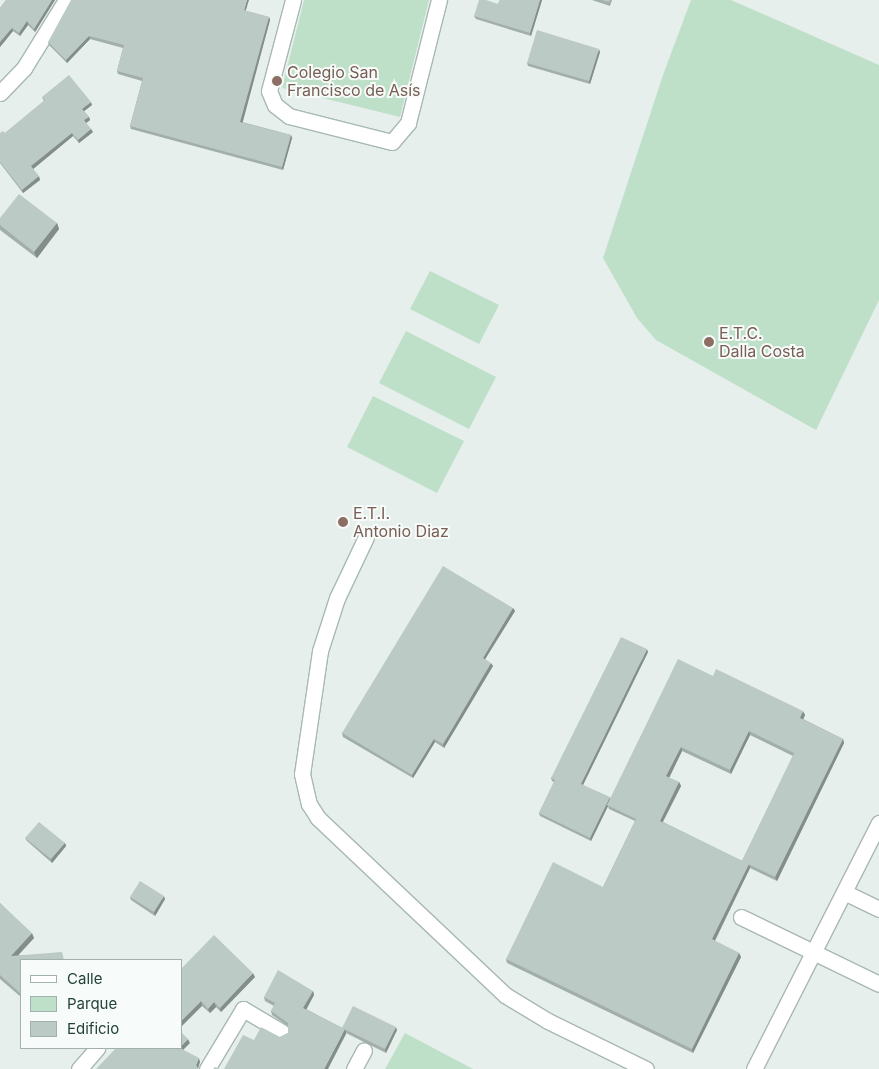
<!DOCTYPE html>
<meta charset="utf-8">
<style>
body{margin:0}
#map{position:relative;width:879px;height:1069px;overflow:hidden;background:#e6efeb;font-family:Inter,sans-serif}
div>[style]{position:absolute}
.green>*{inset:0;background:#bfe0c8}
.roads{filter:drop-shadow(1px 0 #a8b8b2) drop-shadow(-1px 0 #a8b8b2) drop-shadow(0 1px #a8b8b2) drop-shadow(0 -1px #a8b8b2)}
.minor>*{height:15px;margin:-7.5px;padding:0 7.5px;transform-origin:7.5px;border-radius:7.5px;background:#fff}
.wall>*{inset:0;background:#a1aea9}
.shaded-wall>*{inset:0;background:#838d89}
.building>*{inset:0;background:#bbcac4}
.dots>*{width:14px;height:14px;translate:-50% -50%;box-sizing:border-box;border:2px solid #f7fbf9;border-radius:50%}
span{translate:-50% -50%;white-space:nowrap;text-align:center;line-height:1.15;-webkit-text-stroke:4px #f7fbf9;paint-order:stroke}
.education-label{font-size:16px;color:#785e54}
.left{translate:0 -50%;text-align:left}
.legend{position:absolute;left:20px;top:959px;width:162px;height:90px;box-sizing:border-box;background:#f7fbf9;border:1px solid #a3b1ad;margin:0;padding:6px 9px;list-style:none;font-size:15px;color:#24423a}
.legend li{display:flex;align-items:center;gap:10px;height:25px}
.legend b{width:25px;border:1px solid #a3b1ad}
</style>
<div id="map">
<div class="green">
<div style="clip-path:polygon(304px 0,429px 0,400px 117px,282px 88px)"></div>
<div style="clip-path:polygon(691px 0,731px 0,879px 65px,879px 300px,816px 430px,656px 340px,637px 318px,603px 258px,663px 75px)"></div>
<div style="clip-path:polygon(430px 271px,499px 305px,479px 344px,410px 309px)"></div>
<div style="clip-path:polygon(406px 331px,496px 377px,469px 429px,379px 383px)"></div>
<div style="clip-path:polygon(373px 396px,464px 441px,437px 493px,347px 447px)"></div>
<div style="clip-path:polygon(405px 1033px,473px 1069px,385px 1069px)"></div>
</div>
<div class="roads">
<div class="minor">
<div style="left:293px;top:0;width:94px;rotate:104.8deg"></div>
<div style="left:269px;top:91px;width:15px;rotate:67deg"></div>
<div style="left:275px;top:105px;width:18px;rotate:38deg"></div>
<div style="left:289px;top:116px;width:106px;rotate:14.2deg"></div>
<div style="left:392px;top:142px;width:25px;rotate:-50deg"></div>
<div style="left:408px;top:123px;width:127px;rotate:-75.9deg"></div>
<div style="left:0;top:93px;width:35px;rotate:-46deg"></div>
<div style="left:24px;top:68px;width:80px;rotate:-58.3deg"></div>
<div style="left:366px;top:537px;width:68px;rotate:115.4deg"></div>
<div style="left:337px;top:598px;width:56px;rotate:107.8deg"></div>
<div style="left:320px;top:651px;width:124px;rotate:98.3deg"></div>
<div style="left:302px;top:774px;width:31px;rotate:77deg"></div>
<div style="left:309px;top:804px;width:17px;rotate:57deg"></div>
<div style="left:318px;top:818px;width:257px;rotate:43.4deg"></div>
<div style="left:505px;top:995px;width:50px;rotate:31.2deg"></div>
<div style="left:548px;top:1021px;width:109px;rotate:26.1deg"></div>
<div style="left:844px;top:892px;width:39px;rotate:26deg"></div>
<div style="left:741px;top:917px;width:153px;rotate:25.9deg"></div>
<div style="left:79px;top:1069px;width:28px;rotate:-49deg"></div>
<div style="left:207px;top:1069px;width:70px;rotate:-59deg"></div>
<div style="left:243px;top:1009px;width:45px;rotate:30.5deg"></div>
<div style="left:354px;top:1069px;width:21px;rotate:-62deg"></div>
<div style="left:754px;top:1069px;width:276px;rotate:-63.1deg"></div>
</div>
</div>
<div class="wall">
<div style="clip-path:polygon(6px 0,55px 0,35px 32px,28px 25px,20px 36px,13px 31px,0 47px,0 8px)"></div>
<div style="clip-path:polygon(500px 0,542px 0,531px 36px,476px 19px,474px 16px,498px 4px)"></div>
<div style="clip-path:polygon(592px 0,612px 0,610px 6px)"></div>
<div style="clip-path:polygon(246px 11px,269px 17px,270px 20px,242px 122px,291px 135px,292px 138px,283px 170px,131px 129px,130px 126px,142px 81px,118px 74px,117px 71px,123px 48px,90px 39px,67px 63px,49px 45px,48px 42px)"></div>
<div style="clip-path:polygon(600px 52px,590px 84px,528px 66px,527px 63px)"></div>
<div style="clip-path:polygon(42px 97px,92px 105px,84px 111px,89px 117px,90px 120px,86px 123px,93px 132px,79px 143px,73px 136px,33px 169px,40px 180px,23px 193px,0 163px,0 133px,5px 133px,44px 101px)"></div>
<div style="clip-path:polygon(0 218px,57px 223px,59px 229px,37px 258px,0 230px)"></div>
<div style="clip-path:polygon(513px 608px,515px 611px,485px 659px,493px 666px,444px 748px,435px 742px,413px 778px,343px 737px,342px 733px)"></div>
<div style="clip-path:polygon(evenodd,648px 652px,583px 785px,610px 799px,713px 676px,805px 715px,803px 719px,843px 739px,844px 743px,777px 881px,750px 868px,715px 941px,739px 953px,741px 957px,693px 1053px,507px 963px,506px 959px,603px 887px,635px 821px,609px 809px,608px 806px,591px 841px,540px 816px,539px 813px,554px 782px,552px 781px,551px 778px,648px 652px,750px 735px,793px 756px,742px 861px,663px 822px,681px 786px,679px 782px,669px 778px,682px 751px,731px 774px,750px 735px)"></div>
<div style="clip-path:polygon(25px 838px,65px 843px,66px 846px,52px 863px,27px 841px)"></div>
<div style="clip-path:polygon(130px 897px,165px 899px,155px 916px,131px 900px)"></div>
<div style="clip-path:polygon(0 903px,34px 938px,18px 955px,64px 956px,21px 960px,21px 997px,0 979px)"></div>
<div style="clip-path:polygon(181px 969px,255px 977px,221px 1012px,216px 1007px,210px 1013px,202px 1006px)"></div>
<div style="clip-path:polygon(313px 991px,314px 995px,306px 1009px,342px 1028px,397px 1030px,386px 1053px,346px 1033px,346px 1034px,254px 1040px,280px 1037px,288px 1033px,288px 1026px,272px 1015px,271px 1011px,274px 1006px,265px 1001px,264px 997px)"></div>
</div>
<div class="shaded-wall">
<div style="clip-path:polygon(52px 0,55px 0,35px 32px,34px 29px)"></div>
<div style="clip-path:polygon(247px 0,249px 0,245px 13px,244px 10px)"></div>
<div style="clip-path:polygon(540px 0,542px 0,531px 36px,530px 33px)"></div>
<div style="clip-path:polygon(269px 17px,270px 20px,242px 125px,240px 122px)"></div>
<div style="clip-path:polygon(27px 21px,28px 25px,20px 36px,19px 33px)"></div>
<div style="clip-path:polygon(12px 28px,13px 31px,0 47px,0 42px)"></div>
<div style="clip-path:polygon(89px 36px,90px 39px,67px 63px,66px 60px)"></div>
<div style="clip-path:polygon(599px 49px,600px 52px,590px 84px,589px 81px)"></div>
<div style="clip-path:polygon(91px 102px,92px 105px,83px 112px,82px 109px)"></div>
<div style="clip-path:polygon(89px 117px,90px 120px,85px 124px,84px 120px)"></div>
<div style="clip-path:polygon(91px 129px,93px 132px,79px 143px,78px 140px)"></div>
<div style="clip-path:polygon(72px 133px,73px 136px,32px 170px,31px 166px)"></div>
<div style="clip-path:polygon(291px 135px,292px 138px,283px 170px,282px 167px)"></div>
<div style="clip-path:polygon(39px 176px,40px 180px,23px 193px,22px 190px)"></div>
<div style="clip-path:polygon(57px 223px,59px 229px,37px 258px,34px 252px)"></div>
<div style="clip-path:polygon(513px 608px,515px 611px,484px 661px,483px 658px)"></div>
<div style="clip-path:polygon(647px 649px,648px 652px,582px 787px,581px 784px)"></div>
<div style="clip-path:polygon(491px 663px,493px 666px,444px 748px,443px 744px)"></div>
<div style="clip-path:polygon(803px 711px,805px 715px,802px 722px,800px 718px)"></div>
<div style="clip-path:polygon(749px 731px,750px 735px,731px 774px,730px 770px)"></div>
<div style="clip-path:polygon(434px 739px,435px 742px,413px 778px,412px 775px)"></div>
<div style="clip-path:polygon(843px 739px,844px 743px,777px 881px,775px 877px)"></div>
<div style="clip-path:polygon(681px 747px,682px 751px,668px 780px,666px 776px)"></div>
<div style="clip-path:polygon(679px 782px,681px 786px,661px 825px,660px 821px)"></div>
<div style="clip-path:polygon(610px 797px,611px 801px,607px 805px,608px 806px,591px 841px,590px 838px)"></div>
<div style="clip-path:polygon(65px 843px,66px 846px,52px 863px,51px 859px)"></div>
<div style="clip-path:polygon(749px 864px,750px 868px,713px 944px,712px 939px)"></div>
<div style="clip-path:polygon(164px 896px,165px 899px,155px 916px,154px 912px)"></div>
<div style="clip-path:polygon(32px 933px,34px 938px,13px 961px,11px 956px)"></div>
<div style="clip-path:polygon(739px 953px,741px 957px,693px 1053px,692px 1049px)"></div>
<div style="clip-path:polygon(253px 973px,255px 977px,221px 1012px,220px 1008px)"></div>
<div style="clip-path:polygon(313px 991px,314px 995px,305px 1012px,303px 1008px)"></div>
<div style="clip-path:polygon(201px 1001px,202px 1006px,181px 1027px,181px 1021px)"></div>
<div style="clip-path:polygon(214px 1002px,216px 1007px,210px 1013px,208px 1009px)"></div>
<div style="clip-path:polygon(396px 1027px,397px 1030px,386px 1053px,385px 1049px)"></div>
<div style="clip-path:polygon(345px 1029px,346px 1034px,328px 1069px,324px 1069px)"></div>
<div style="clip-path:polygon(188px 1039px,190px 1043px,181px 1052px,180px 1048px,181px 1048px,181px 1046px)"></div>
<div style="clip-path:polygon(199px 1058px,200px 1062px,198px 1069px,196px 1065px)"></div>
</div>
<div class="building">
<div style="clip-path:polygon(6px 0,52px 0,34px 29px,27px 21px,19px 33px,12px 28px,0 42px,0 8px)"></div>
<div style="clip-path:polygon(71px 0,247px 0,244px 10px,269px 17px,240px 122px,291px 135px,282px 167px,130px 126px,143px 78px,117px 71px,124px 45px,89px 36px,66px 60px,48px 42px)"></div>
<div style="clip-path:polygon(479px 0,486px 0,498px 4px,500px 0,540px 0,530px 33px,474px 16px)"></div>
<div style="clip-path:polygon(601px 0,610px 0,609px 2px)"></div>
<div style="clip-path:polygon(537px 30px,599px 49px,589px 81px,527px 63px)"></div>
<div style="clip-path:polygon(69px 75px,91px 102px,82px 109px,89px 117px,84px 120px,91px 129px,78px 140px,72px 133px,31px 166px,39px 176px,22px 190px,0 162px,0 133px,3px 131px,5px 133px,45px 100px,42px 97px)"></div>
<div style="clip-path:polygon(19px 194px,57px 223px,34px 252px,0 225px,0 218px)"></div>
<div style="clip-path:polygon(443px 566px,513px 608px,483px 658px,491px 663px,451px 731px,443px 744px,434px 739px,412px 775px,342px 733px)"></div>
<div style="clip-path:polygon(621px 637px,647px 649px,581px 784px,610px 797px,590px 838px,539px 813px,555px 780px,551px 778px)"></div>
<div style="clip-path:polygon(678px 659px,713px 676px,716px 669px,803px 711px,800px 718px,843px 739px,775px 877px,742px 861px,794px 753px,749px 731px,730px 770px,681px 747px,666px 776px,679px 782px,660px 821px,749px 864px,712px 939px,739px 953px,692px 1049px,506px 959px,553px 862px,603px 887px,636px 819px,607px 805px)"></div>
<div style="clip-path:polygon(39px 822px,65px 843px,51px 859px,25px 838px)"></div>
<div style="clip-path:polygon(140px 881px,164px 896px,154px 912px,130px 897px)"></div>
<div style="clip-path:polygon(0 903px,32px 933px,11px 956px,62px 952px,64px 960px,21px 960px,21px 994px,0 975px)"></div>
<div style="clip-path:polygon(214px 935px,253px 973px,220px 1008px,214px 1002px,208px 1009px,201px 1001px,181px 1021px,181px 969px)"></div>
<div style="clip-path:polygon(278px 970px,313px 991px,303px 1008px,345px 1029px,324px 1069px,224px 1069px,243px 1035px,254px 1040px,261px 1027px,280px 1037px,288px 1033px,288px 1023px,271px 1011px,275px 1003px,264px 997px)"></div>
<div style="clip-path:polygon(353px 1006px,396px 1027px,385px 1049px,342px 1028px)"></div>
<div style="clip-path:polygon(181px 1032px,188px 1039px,181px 1046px)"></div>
<div style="clip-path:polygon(116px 1048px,180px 1048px,199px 1058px,196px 1065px,198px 1069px,96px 1069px)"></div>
<div style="clip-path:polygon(215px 1067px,220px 1069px,213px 1069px)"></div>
</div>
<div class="dots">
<div style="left:277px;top:81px;background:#8d6e63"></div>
<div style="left:709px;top:342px;background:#8d6e63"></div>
<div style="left:343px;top:522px;background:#8d6e63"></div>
</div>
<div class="education-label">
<span class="left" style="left:287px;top:81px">Colegio San<br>Francisco de Asís</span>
<span class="left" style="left:719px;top:342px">E.T.C.<br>Dalla Costa</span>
<span class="left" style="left:353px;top:522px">E.T.I.<br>Antonio Diaz</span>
</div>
<ul class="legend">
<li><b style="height:6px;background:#fff"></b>Calle</li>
<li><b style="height:14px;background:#bfe0c8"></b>Parque</li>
<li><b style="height:14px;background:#bbcac4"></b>Edificio</li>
</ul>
</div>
